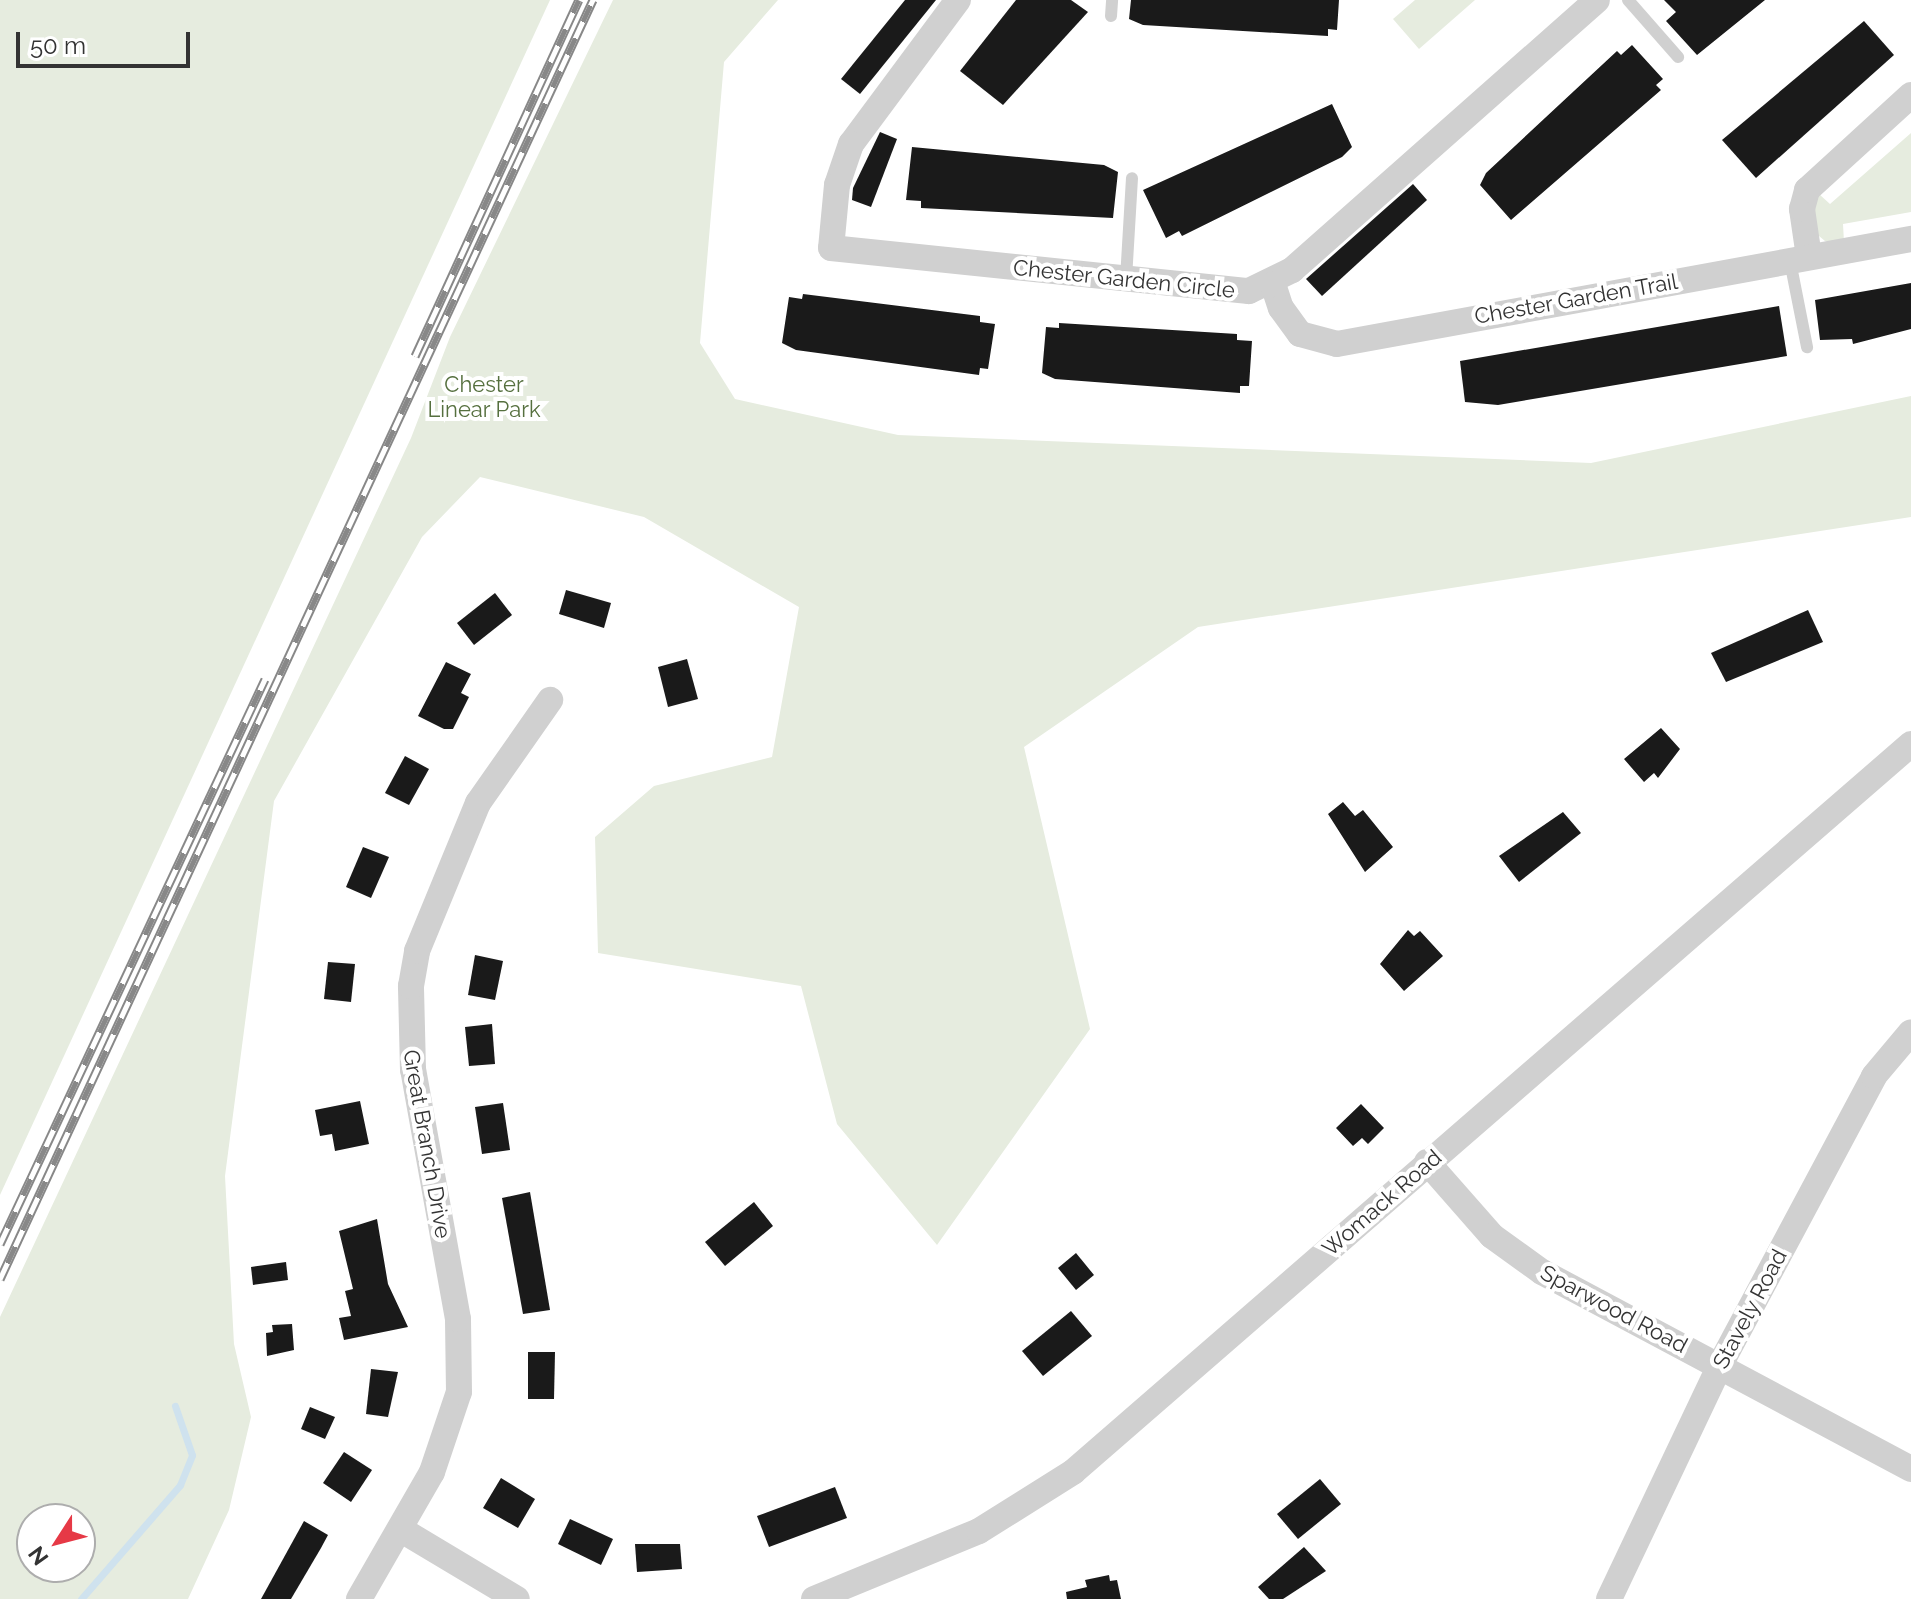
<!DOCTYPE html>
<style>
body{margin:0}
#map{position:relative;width:1911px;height:1599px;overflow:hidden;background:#fff;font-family:Raleway,sans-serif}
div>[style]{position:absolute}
.green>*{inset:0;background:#e6ecdf}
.stream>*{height:7px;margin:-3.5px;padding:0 3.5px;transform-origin:3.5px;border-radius:3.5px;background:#cfe2ee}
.building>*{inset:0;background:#1a1a1a}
.service>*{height:12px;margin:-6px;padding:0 6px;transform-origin:6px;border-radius:6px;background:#d0d0d0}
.minor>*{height:26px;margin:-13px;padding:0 13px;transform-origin:13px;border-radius:13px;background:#d0d0d0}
.rail>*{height:9px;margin-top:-4.5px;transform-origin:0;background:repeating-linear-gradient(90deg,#fff 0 18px,#888 0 36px);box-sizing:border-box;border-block:2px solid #888}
span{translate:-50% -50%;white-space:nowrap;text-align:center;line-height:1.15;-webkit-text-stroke:8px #fff;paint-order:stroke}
.street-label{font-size:22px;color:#333}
.park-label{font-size:22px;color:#56703f}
.north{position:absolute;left:16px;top:1503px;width:80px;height:80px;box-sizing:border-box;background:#fff;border:2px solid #adadad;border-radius:50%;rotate:234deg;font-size:22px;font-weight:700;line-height:32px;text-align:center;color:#333}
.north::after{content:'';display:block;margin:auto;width:28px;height:36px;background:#e63946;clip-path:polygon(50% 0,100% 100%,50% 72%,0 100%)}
.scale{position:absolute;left:16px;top:32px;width:174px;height:36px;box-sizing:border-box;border:4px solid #333;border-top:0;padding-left:10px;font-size:24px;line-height:28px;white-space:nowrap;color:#333;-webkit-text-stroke:6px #fff;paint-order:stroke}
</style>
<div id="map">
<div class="green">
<div style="clip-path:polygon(0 0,550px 0,0 1195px)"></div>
<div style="clip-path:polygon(evenodd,613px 0,778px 0,724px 62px,700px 343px,735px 399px,898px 435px,1591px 463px,1911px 396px,1911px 517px,1198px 627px,1024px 747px,1090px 1029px,937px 1245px,837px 1124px,801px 986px,598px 953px,595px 837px,654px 786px,772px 757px,799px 607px,644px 517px,480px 477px,422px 537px,274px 801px,225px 1176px,234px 1344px,251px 1417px,229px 1510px,188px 1599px,0 1599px,0 1317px,411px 438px,450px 337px,613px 0,32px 1519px,80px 1519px,80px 1567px,32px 1567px,32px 1519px)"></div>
<div style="clip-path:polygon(1415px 0,1475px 0,1419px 49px,1393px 19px)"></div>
<div style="clip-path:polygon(1911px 133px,1911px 212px,1843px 224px,1844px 242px,1825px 241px,1813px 231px,1810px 196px,1819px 194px,1830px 204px)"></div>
</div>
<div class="stream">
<div style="left:81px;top:1599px;width:151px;rotate:-49deg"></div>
<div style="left:180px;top:1485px;width:32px;rotate:-68deg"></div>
<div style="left:192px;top:1455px;width:52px;rotate:-109.1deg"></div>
</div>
<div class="building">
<div style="clip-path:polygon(905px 0,936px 0,860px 94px,841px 79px)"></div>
<div style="clip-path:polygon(1016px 0,1071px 0,1088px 12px,1003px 105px,960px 71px)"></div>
<div style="clip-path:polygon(1131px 0,1339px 0,1337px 30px,1328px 29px,1328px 36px,1143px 25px,1129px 19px)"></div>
<div style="clip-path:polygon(1664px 0,1765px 0,1697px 55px,1666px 21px,1676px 12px)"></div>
<div style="clip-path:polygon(1864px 21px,1894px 55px,1756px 178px,1722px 140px)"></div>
<div style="clip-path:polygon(1632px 45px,1663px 79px,1656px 85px,1661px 90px,1511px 220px,1480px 185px,1486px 173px,1617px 51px,1621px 55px)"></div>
<div style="clip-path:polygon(1332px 104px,1352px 147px,1342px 157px,1182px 236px,1179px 231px,1166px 238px,1143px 190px)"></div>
<div style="clip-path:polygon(880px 132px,897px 139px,871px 207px,852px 200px,853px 188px)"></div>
<div style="clip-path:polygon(912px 147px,1104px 165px,1118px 172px,1113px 218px,921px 208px,921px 201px,906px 200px)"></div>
<div style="clip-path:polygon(1413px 184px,1427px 200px,1322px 296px,1306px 279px)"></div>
<div style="clip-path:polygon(1911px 283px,1911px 329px,1853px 344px,1852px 339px,1820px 340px,1815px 300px)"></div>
<div style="clip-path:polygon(803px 294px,980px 316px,980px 322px,995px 324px,988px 369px,980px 368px,979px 375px,796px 350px,782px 343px,789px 297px,802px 299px)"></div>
<div style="clip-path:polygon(1779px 306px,1787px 356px,1498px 405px,1465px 402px,1460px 361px)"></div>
<div style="clip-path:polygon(1059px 323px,1237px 334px,1237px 340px,1252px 341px,1249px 386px,1240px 386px,1240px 393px,1055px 379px,1042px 373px,1046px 327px,1059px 328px)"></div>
<div style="clip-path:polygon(566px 590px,611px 603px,604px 628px,559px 614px)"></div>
<div style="clip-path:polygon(495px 593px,512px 615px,474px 645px,457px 623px)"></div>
<div style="clip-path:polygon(1808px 610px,1823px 642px,1726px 682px,1711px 653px)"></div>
<div style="clip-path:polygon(687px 659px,698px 699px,668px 707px,658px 667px)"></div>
<div style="clip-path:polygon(446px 662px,471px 674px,461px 693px,469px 697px,453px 729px,444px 729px,418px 716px)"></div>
<div style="clip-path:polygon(1661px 728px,1680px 749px,1658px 778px,1654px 773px,1644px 782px,1624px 759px)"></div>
<div style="clip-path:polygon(405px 756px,429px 769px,409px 805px,385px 793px)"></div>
<div style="clip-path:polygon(1343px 802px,1355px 816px,1363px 810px,1393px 847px,1365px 872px,1328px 814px)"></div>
<div style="clip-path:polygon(1563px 812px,1581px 833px,1519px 882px,1499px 856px)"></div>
<div style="clip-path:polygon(363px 847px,389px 857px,371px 898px,346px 887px)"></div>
<div style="clip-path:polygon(1408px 930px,1414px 936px,1420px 931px,1443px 956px,1404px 991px,1380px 964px)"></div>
<div style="clip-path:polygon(475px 955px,503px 961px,495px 1000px,468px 995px)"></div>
<div style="clip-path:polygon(328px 962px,355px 964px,351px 1002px,324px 999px)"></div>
<div style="clip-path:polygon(492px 1024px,495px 1064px,469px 1066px,465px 1027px)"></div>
<div style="clip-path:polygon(360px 1101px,369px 1144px,335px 1151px,332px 1134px,320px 1136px,315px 1110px)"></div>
<div style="clip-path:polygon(503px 1103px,510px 1150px,482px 1154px,475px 1107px)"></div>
<div style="clip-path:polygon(1361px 1104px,1384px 1128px,1368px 1144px,1362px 1138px,1353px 1146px,1336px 1128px)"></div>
<div style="clip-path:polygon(530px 1192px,550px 1310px,523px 1314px,502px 1198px)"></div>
<div style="clip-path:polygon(754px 1202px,773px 1226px,725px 1266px,705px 1242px)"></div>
<div style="clip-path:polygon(377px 1219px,388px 1284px,408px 1327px,344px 1340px,339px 1318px,351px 1316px,345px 1291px,353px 1289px,339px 1231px)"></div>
<div style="clip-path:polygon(1076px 1253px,1094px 1275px,1076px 1290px,1058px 1268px)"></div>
<div style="clip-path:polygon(286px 1262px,288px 1280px,253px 1285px,251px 1267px)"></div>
<div style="clip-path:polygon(1071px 1311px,1092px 1336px,1043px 1376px,1022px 1351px)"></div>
<div style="clip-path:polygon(292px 1324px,294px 1350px,267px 1356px,266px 1333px,273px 1332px,272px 1325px)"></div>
<div style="clip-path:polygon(528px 1352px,555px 1352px,554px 1399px,528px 1399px)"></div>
<div style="clip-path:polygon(371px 1369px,398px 1372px,388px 1417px,366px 1414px)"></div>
<div style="clip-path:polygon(310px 1407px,335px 1417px,325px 1439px,301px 1429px)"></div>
<div style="clip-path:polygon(344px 1452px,372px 1470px,351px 1502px,323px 1483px)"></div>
<div style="clip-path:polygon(501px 1478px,535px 1499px,518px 1528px,483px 1508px)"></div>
<div style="clip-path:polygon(1320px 1479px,1341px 1504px,1298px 1539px,1277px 1514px)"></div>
<div style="clip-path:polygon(835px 1487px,847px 1518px,769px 1547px,757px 1516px)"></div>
<div style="clip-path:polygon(570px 1519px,613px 1539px,601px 1565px,558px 1544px)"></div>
<div style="clip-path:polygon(304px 1521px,328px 1535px,321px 1548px,291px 1599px,261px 1599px)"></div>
<div style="clip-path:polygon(635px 1544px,680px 1544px,682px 1569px,637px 1572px)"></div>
<div style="clip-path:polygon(1304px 1547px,1326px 1571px,1283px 1599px,1269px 1599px,1258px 1587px)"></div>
<div style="clip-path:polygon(1109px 1575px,1110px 1581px,1117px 1580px,1121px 1599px,1067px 1599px,1066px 1592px,1087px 1587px,1085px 1580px)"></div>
</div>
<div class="service">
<div style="left:1628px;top:0;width:76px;rotate:48.7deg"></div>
<div style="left:1111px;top:16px;width:16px;rotate:-86deg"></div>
<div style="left:1790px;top:261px;width:88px;rotate:78.8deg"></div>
<div style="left:1126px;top:279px;width:101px;rotate:-86.6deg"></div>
</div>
<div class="minor">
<div style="left:958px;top:0;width:179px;rotate:126.6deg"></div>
<div style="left:851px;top:144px;width:43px;rotate:108.9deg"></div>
<div style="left:837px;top:185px;width:63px;rotate:95.4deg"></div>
<div style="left:831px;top:248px;width:420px;rotate:5.9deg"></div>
<div style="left:1249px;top:291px;width:48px;rotate:-26deg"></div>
<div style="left:1292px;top:270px;width:407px;rotate:-41.5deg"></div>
<div style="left:1809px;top:257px;width:49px;rotate:-98.3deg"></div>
<div style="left:1802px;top:209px;width:20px;rotate:-75deg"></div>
<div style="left:1807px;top:190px;width:141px;rotate:-42.4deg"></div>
<div style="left:1273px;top:284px;width:25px;rotate:72deg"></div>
<div style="left:1281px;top:308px;width:32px;rotate:54deg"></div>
<div style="left:1300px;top:334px;width:38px;rotate:15deg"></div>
<div style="left:1337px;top:344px;width:584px;rotate:-10.37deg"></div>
<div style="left:1427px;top:1162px;width:98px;rotate:48.7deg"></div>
<div style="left:1492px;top:1236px;width:62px;rotate:35.8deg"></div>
<div style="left:1542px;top:1272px;width:418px;rotate:28.1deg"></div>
<div style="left:400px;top:1529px;width:136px;rotate:30.9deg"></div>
<div style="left:359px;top:1599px;width:146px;rotate:-60.1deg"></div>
<div style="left:432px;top:1472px;width:84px;rotate:-71.4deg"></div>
<div style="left:459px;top:1392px;width:73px;rotate:-90.8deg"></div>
<div style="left:458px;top:1319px;width:253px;rotate:-100.2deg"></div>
<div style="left:413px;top:1070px;width:84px;rotate:-91.4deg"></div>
<div style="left:411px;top:986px;width:36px;rotate:-80deg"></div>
<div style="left:417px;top:951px;width:160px;rotate:-67.6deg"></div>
<div style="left:478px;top:803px;width:126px;rotate:-55deg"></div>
<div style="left:814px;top:1599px;width:178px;rotate:-22.4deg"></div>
<div style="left:979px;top:1531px;width:111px;rotate:-32.1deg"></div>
<div style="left:1073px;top:1472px;width:1110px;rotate:-40.98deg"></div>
<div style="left:1609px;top:1599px;width:259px;rotate:-64.6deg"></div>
<div style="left:1720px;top:1365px;width:327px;rotate:-61.9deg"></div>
<div style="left:1874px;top:1076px;width:57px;rotate:-49.9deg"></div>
</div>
<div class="rail">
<div style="left:415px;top:356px;width:392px;rotate:-65.3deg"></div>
<div style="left:0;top:1244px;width:624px;rotate:-64.87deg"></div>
<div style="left:0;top:1279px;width:1410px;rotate:-65.13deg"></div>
</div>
<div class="street-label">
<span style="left:1124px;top:279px;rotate:6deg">Chester Garden Circle</span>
<span style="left:1576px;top:299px;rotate:-10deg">Chester Garden Trail</span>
<span style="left:427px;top:1144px;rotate:80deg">Great Branch Drive</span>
<span style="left:1382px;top:1203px;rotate:-41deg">Womack Road</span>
<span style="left:1614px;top:1309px;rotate:28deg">Sparwood Road</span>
<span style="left:1750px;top:1309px;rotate:-62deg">Stavely Road</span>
</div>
<div class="park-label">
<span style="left:484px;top:397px">Chester<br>Linear Park</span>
</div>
<div class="north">N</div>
<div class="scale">50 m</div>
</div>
